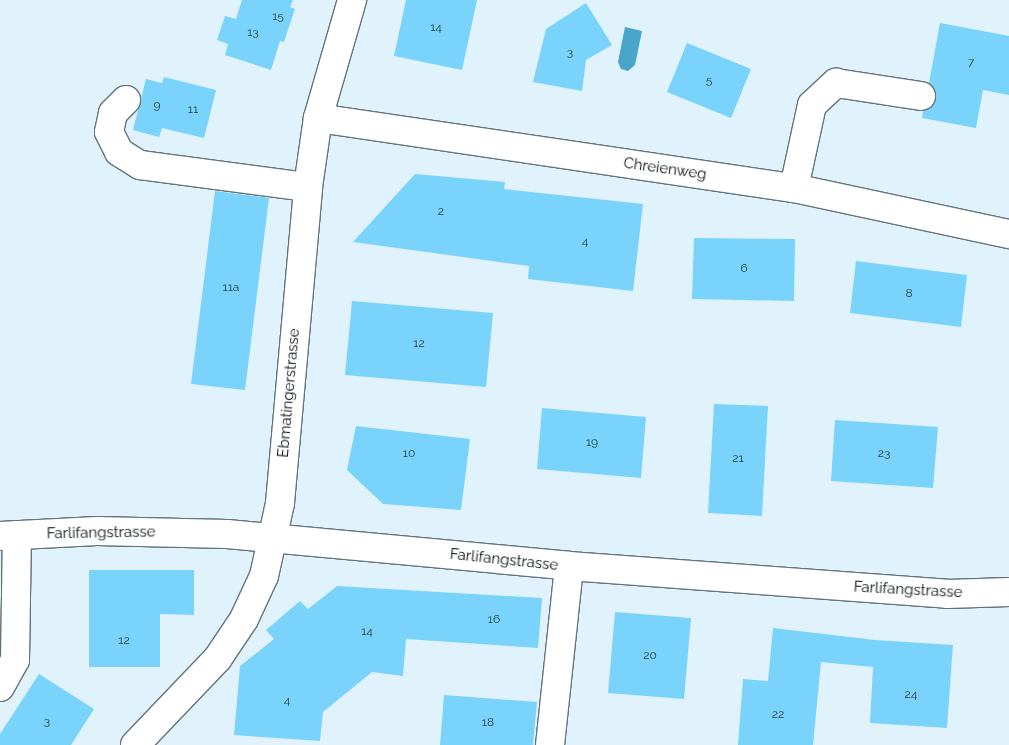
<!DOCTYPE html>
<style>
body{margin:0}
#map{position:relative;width:1009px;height:745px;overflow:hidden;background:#e0f3fd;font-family:Raleway,sans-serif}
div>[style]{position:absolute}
.water>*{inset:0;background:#4aa5cb}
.building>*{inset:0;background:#79d3fa}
.roads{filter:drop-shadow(1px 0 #63747c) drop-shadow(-1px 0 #63747c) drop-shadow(0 1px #63747c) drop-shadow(0 -1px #63747c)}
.minor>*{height:28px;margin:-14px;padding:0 14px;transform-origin:14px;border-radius:14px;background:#fff}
span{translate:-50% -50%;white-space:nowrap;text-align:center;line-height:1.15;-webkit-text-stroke:4px #fdfdfd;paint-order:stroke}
.number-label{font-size:12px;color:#243e4a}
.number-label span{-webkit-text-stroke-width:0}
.street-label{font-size:15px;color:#070d10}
</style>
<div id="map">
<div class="water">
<div style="clip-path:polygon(625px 27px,642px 31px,635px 65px,628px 71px,621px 69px,618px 62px)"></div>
</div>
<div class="building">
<div style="clip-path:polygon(242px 0,293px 0,290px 7px,295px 9px,284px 42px,280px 41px,271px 70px,225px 55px,228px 44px,217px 40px,225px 16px,236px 19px)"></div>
<div style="clip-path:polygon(406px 0,477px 0,462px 70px,394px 56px)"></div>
<div style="clip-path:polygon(586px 3px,612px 45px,586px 60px,582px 91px,533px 82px,546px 29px)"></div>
<div style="clip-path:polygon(940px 23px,1009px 36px,1009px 95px,983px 90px,976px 128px,922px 118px,923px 111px,933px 106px,936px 99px,935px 90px,929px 83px)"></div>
<div style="clip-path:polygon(687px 43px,751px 69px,731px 118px,667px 92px)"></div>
<div style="clip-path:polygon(164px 77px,216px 90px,204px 138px,162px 128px,159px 137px,133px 130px,146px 79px,162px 83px)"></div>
<div style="clip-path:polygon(415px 174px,505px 182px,504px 189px,643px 204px,633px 291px,528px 279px,529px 266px,353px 242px)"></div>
<div style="clip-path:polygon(215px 191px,269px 198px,245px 390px,191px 384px)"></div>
<div style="clip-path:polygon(694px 238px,795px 239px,794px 301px,692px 299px)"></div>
<div style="clip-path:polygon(856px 261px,967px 275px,961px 327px,850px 313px)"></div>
<div style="clip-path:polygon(352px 301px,493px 313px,486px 387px,345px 375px)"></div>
<div style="clip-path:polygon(714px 404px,768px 406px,762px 516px,708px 513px)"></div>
<div style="clip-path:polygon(542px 408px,646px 417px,641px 478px,537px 469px)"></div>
<div style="clip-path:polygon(835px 420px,938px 427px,933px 488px,831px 481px)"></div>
<div style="clip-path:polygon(356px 426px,470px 439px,461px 510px,383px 504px,347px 470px)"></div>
<div style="clip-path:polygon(89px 570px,194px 570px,194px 615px,160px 614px,160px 667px,89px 667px)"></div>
<div style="clip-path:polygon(337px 586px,542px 598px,538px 648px,406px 639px,403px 676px,372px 672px,323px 712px,320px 741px,234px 735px,240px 666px,274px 639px,266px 630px,300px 601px,308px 609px)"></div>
<div style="clip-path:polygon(615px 612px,691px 618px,684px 699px,608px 693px)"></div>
<div style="clip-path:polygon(773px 628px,875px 640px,953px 645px,947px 728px,870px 723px,873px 667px,821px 662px,813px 745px,738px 745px,743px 679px,768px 681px)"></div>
<div style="clip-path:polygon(39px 674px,94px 709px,71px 745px,0 745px,0 734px)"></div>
<div style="clip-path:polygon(444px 695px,537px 702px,533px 745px,440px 745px)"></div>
</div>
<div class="roads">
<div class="minor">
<div style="left:126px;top:100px;width:18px;rotate:135deg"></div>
<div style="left:113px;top:113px;width:19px;rotate:102deg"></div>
<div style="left:109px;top:132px;width:22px;rotate:63deg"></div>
<div style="left:119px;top:152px;width:25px;rotate:32deg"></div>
<div style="left:140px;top:165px;width:169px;rotate:7.5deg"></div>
<div style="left:318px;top:118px;width:481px;rotate:8.4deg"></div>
<div style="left:794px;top:188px;width:220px;rotate:12.1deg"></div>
<div style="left:794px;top:188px;width:85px;rotate:-77.8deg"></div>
<div style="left:812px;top:105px;width:33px;rotate:-43deg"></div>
<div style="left:836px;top:83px;width:86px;rotate:8.7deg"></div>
<div style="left:0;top:536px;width:97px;rotate:-3deg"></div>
<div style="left:97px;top:531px;width:130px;rotate:1.3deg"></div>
<div style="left:227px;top:534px;width:343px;rotate:5.3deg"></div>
<div style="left:569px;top:566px;width:379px;rotate:4.2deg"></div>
<div style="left:947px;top:594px;width:62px;rotate:-1.8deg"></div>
<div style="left:0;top:687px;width:31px;rotate:-61deg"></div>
<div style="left:15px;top:660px;width:125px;rotate:-89.1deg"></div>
<div style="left:135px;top:745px;width:120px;rotate:-46.3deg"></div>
<div style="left:218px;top:658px;width:47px;rotate:-56.3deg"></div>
<div style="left:244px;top:619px;width:47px;rotate:-65.1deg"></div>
<div style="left:264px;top:576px;width:75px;rotate:-77.6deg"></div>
<div style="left:280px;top:503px;width:317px;rotate:-84.9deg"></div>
<div style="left:308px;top:187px;width:70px;rotate:-81.8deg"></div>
<div style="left:318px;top:118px;width:123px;rotate:-73.9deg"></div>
<div style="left:550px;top:745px;width:180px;rotate:-83.9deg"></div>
</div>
</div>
<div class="number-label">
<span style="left:278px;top:17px">15</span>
<span style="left:436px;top:28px">14</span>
<span style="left:253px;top:33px">13</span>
<span style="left:570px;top:53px">3</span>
<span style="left:971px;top:63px">7</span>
<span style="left:709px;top:81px">5</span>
<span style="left:157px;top:106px">9</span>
<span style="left:193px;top:110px">11</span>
<span style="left:441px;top:212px">2</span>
<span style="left:585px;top:242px">4</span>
<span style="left:744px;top:269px">6</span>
<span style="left:231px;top:288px">11a</span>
<span style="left:909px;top:294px">8</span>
<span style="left:419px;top:344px">12</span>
<span style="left:592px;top:443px">19</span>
<span style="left:409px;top:454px">10</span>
<span style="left:884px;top:454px">23</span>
<span style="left:738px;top:459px">21</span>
<span style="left:494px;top:620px">16</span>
<span style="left:367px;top:632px">14</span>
<span style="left:124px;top:641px">12</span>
<span style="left:650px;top:656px">20</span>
<span style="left:911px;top:695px">24</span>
<span style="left:287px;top:701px">4</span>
<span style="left:778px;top:715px">22</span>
<span style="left:47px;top:722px">3</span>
<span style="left:488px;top:723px">18</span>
</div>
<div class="street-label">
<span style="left:665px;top:169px;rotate:8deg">Chreienweg</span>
<span style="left:289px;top:393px;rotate:-85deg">Ebmatingerstrasse</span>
<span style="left:101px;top:533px;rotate:-1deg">Farlifangstrasse</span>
<span style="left:504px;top:560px;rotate:6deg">Farlifangstrasse</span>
<span style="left:908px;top:590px;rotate:3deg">Farlifangstrasse</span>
</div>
</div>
